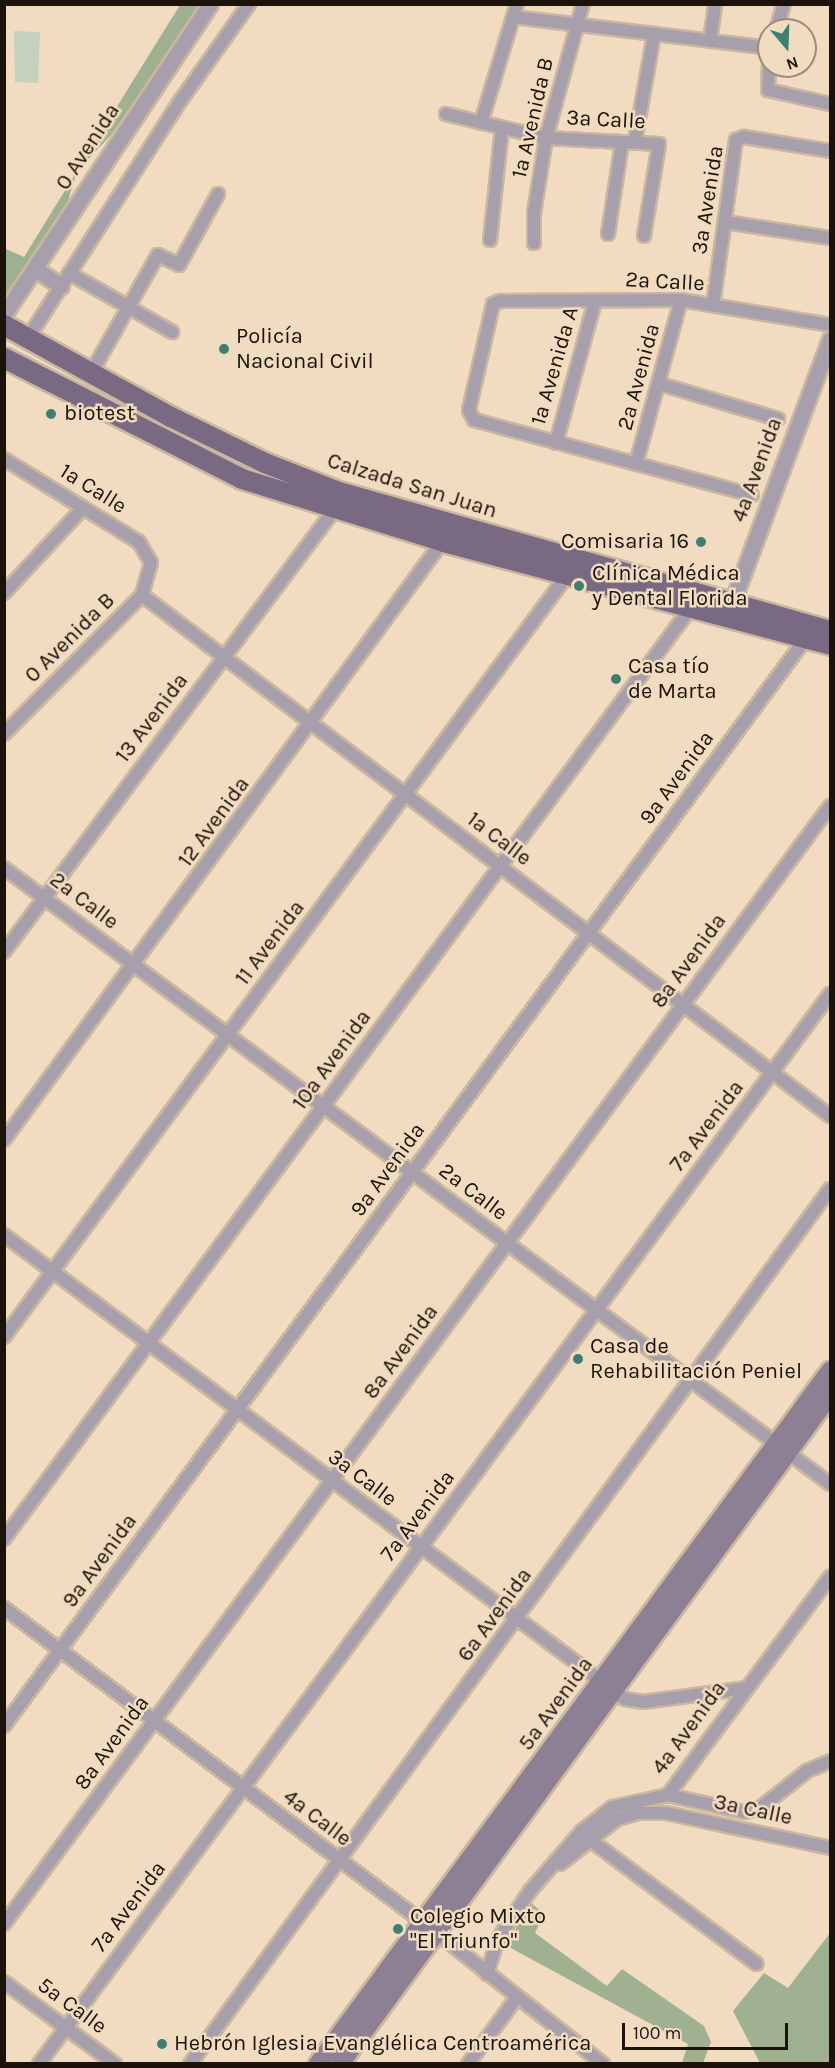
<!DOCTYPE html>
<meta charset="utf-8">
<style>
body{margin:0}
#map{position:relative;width:835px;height:2068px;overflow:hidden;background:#f1dbc1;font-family:Karla,sans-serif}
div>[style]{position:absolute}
.green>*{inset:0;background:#c5d1bc}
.forest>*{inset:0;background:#9fb190}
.roads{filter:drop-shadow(2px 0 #cab7a0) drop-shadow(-2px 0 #cab7a0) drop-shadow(0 2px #cab7a0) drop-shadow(0 -2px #cab7a0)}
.minor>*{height:12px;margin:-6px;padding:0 6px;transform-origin:6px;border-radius:6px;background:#a89fac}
.tertiary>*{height:15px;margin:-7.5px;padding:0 7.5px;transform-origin:7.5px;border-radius:7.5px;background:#a89fac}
.secondary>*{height:18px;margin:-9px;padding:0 9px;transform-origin:9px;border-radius:9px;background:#8d8094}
.primary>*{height:20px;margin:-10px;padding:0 10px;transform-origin:10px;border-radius:10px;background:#7a6982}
.dots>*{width:16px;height:16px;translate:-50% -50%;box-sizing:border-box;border:3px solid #f1dbc1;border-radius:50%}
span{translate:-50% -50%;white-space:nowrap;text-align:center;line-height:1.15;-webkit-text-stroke:5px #f1dbc1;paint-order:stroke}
.street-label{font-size:22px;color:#1b130a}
.poi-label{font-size:22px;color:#1b130a}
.left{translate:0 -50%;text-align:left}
.right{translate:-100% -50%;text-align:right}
.frame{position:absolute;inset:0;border:6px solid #1b130a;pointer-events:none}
.north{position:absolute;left:757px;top:18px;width:60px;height:60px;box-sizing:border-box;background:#f1dbc1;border:2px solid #9b8b78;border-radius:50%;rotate:161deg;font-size:16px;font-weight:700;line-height:24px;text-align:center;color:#1b130a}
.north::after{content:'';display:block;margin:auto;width:21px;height:27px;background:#3d7f70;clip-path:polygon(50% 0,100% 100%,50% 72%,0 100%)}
.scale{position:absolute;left:622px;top:2023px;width:166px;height:27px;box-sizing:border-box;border:3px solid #1b130a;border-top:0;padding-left:8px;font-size:18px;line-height:21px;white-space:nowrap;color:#1b130a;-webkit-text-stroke:4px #f1dbc1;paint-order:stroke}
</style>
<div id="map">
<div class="green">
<div style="clip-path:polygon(14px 31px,40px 32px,38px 83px,15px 82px)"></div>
</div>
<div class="forest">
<div style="clip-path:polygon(180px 5px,201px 5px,111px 135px,77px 171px,65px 211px,5px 295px,4px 248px,24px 257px,77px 171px)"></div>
<div style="clip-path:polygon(530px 1902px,544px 1914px,535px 1933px,607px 1986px,622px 1969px,704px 2026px,711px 2042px,703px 2063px,682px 2063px,688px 2044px,507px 1946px)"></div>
<div style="clip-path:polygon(830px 1933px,830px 2063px,760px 2063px,733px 2011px,764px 1973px,788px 1988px)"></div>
</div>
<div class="roads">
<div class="minor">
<div style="left:514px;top:17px;width:257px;rotate:6.9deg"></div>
<div style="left:776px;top:30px;width:27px;rotate:-73deg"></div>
<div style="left:710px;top:41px;width:37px;rotate:-82deg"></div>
<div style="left:769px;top:63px;width:27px;rotate:92deg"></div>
<div style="left:768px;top:90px;width:64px;rotate:12.7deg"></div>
<div style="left:446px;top:114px;width:103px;rotate:13.5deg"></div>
<div style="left:546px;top:138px;width:113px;rotate:3deg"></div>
<div style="left:659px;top:144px;width:93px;rotate:99.3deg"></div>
<div style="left:481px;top:123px;width:124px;rotate:-73.2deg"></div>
<div style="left:635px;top:141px;width:109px;rotate:-79.9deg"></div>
<div style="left:725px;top:222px;width:106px;rotate:8.7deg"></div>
<div style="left:608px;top:234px;width:93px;rotate:-81.3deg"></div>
<div style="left:490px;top:240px;width:113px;rotate:-83.9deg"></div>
<div style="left:534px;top:243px;width:30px;rotate:-90deg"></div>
<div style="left:534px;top:213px;width:76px;rotate:-80.9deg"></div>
<div style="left:546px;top:138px;width:139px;rotate:-74.6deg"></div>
<div style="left:69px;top:273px;width:119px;rotate:29.8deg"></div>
<div style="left:713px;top:305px;width:167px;rotate:-82.1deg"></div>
<div style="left:736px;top:140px;width:9px;rotate:-21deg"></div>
<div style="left:744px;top:137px;width:87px;rotate:9.2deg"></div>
<div style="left:28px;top:338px;width:283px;rotate:-57.3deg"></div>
<div style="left:181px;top:100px;width:118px;rotate:-54.7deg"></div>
<div style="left:90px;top:375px;width:138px;rotate:-60.5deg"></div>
<div style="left:158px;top:255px;width:23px;rotate:25deg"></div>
<div style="left:179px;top:265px;width:81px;rotate:-61.2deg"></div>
<div style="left:660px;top:384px;width:123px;rotate:16.5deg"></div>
<div style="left:556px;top:443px;width:147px;rotate:-74.6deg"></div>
<div style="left:4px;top:459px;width:158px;rotate:31.6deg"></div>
<div style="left:139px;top:542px;width:24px;rotate:60deg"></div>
<div style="left:151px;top:563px;width:33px;rotate:106deg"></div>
<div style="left:142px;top:595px;width:196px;rotate:134.8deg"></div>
<div style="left:636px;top:464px;width:170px;rotate:-74.7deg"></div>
<div style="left:752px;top:495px;width:288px;rotate:-164.9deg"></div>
<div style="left:474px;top:420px;width:11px;rotate:-117deg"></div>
<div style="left:469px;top:410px;width:109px;rotate:-77.2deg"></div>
<div style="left:493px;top:304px;width:8px;rotate:-23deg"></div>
<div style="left:500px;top:301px;width:181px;rotate:-0.3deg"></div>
<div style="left:681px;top:300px;width:151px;rotate:9.5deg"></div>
<div style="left:4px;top:593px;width:116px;rotate:-47.1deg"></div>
<div style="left:142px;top:595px;width:863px;rotate:37.14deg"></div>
<div style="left:4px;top:868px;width:1030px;rotate:36.71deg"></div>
<div style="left:4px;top:952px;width:552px;rotate:-53.25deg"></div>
<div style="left:4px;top:1140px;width:746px;rotate:-53.78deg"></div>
<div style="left:4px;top:1235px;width:775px;rotate:36.77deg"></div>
<div style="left:625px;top:1699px;width:18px;rotate:9deg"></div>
<div style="left:643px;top:1702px;width:105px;rotate:-7.7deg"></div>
<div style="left:4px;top:1337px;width:949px;rotate:-53.53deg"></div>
<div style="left:4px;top:1539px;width:1159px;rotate:-53.59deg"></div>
<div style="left:4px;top:1608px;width:525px;rotate:36.87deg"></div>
<div style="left:424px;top:1923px;width:228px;rotate:38.2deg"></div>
<div style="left:4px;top:1726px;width:1352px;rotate:-53.6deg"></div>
<div style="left:668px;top:1795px;width:272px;rotate:-53.4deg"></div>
<div style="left:589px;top:1839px;width:209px;rotate:36.7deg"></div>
<div style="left:560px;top:1864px;width:73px;rotate:-38.3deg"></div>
<div style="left:617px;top:1819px;width:22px;rotate:-16deg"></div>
<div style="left:638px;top:1813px;width:28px"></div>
<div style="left:666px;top:1813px;width:168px;rotate:12deg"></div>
<div style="left:4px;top:1924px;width:1390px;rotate:-53.54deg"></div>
<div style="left:487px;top:1974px;width:37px;rotate:-73deg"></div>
<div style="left:498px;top:1939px;width:58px;rotate:-56.3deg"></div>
<div style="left:530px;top:1891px;width:79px;rotate:-49.1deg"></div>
<div style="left:582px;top:1831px;width:39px;rotate:-38deg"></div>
<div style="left:613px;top:1807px;width:56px;rotate:-12.3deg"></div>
<div style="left:668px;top:1795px;width:78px;rotate:12.6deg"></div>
<div style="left:744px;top:1812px;width:15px;rotate:-11deg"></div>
<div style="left:759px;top:1809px;width:61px;rotate:-38.4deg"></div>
<div style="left:807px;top:1771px;width:25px;rotate:-23deg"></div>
<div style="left:4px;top:1982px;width:138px;rotate:36.5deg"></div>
<div style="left:39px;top:2064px;width:1331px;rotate:-53.53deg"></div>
<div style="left:190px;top:2064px;width:1084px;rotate:-53.82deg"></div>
<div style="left:468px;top:2064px;width:83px;rotate:-53.8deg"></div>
</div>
<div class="tertiary">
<div style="left:35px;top:269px;width:31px;rotate:33deg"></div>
<div style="left:4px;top:314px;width:372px;rotate:-56.4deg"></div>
<div style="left:729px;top:611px;width:290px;rotate:-69.6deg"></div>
</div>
<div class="secondary">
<div style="left:318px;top:2064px;width:862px;rotate:-53.54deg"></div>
<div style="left:340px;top:2064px;width:829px;rotate:-53.78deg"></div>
</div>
<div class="primary">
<div style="left:4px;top:325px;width:191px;rotate:28.9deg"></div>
<div style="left:171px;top:417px;width:105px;rotate:26.1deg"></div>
<div style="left:265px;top:463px;width:76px;rotate:21.5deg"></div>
<div style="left:336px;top:491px;width:513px;rotate:15.82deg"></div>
<div style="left:4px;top:358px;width:267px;rotate:26.9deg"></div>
<div style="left:242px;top:479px;width:212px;rotate:17.3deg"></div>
<div style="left:444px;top:542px;width:400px;rotate:14.9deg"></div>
</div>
</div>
<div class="dots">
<div style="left:224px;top:349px;background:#3d7f70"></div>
<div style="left:51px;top:414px;background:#3d7f70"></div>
<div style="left:701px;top:542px;background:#3d7f70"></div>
<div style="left:579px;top:586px;background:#3d7f70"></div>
<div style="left:616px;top:679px;background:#3d7f70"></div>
<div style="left:578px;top:1359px;background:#3d7f70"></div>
<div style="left:398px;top:1929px;background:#3d7f70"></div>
<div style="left:162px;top:2044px;background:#3d7f70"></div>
</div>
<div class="street-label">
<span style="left:533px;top:118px;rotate:-77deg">1a Avenida B</span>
<span style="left:606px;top:120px;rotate:3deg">3a Calle</span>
<span style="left:88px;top:147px;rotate:-57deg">0 Avenida</span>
<span style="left:708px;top:200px;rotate:-81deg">3a Avenida</span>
<span style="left:665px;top:282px;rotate:3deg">2a Calle</span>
<span style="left:555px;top:366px;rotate:-74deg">1a Avenida A</span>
<span style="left:639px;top:377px;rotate:-75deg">2a Avenida</span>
<span style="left:757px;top:470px;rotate:-70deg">4a Avenida</span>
<span style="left:412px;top:486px;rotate:17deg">Calzada San Juan</span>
<span style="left:93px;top:489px;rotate:32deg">1a Calle</span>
<span style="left:70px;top:638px;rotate:-45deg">0 Avenida B</span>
<span style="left:152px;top:718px;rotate:-53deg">13 Avenida</span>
<span style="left:677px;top:778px;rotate:-54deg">9a Avenida</span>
<span style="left:214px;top:822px;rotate:-54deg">12 Avenida</span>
<span style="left:499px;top:839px;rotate:37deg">1a Calle</span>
<span style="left:84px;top:901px;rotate:37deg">2a Calle</span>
<span style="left:270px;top:943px;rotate:-53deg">11 Avenida</span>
<span style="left:689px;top:961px;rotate:-54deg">8a Avenida</span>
<span style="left:332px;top:1060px;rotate:-54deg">10a Avenida</span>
<span style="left:707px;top:1126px;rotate:-53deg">7a Avenida</span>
<span style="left:388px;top:1170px;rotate:-54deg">9a Avenida</span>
<span style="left:473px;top:1192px;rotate:37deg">2a Calle</span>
<span style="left:401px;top:1352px;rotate:-54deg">8a Avenida</span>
<span style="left:362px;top:1478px;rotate:37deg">3a Calle</span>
<span style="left:418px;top:1516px;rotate:-53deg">7a Avenida</span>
<span style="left:100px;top:1561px;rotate:-54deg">9a Avenida</span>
<span style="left:495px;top:1615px;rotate:-54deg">6a Avenida</span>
<span style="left:556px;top:1704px;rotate:-54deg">5a Avenida</span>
<span style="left:689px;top:1728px;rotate:-54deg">4a Avenida</span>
<span style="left:112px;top:1743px;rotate:-54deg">8a Avenida</span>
<span style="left:753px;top:1810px;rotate:12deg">3a Calle</span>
<span style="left:317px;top:1818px;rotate:37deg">4a Calle</span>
<span style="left:129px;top:1907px;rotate:-53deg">7a Avenida</span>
<span style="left:72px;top:2006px;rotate:36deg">5a Calle</span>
</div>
<div class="poi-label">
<span class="left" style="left:236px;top:349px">Policía<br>Nacional Civil</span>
<span class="left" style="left:64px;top:414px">biotest</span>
<span class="right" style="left:689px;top:542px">Comisaria 16</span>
<span class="left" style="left:592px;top:586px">Clínica Médica<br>y Dental Florida</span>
<span class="left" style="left:628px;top:679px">Casa tío<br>de Marta</span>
<span class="left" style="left:590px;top:1359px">Casa de<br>Rehabilitación Peniel</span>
<span class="left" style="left:410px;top:1929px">Colegio Mixto<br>"El Triunfo"</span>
<span class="left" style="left:174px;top:2044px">Hebrón Iglesia Evanglélica Centroamérica</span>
</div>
<div class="frame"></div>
<div class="north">N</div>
<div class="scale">100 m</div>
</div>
